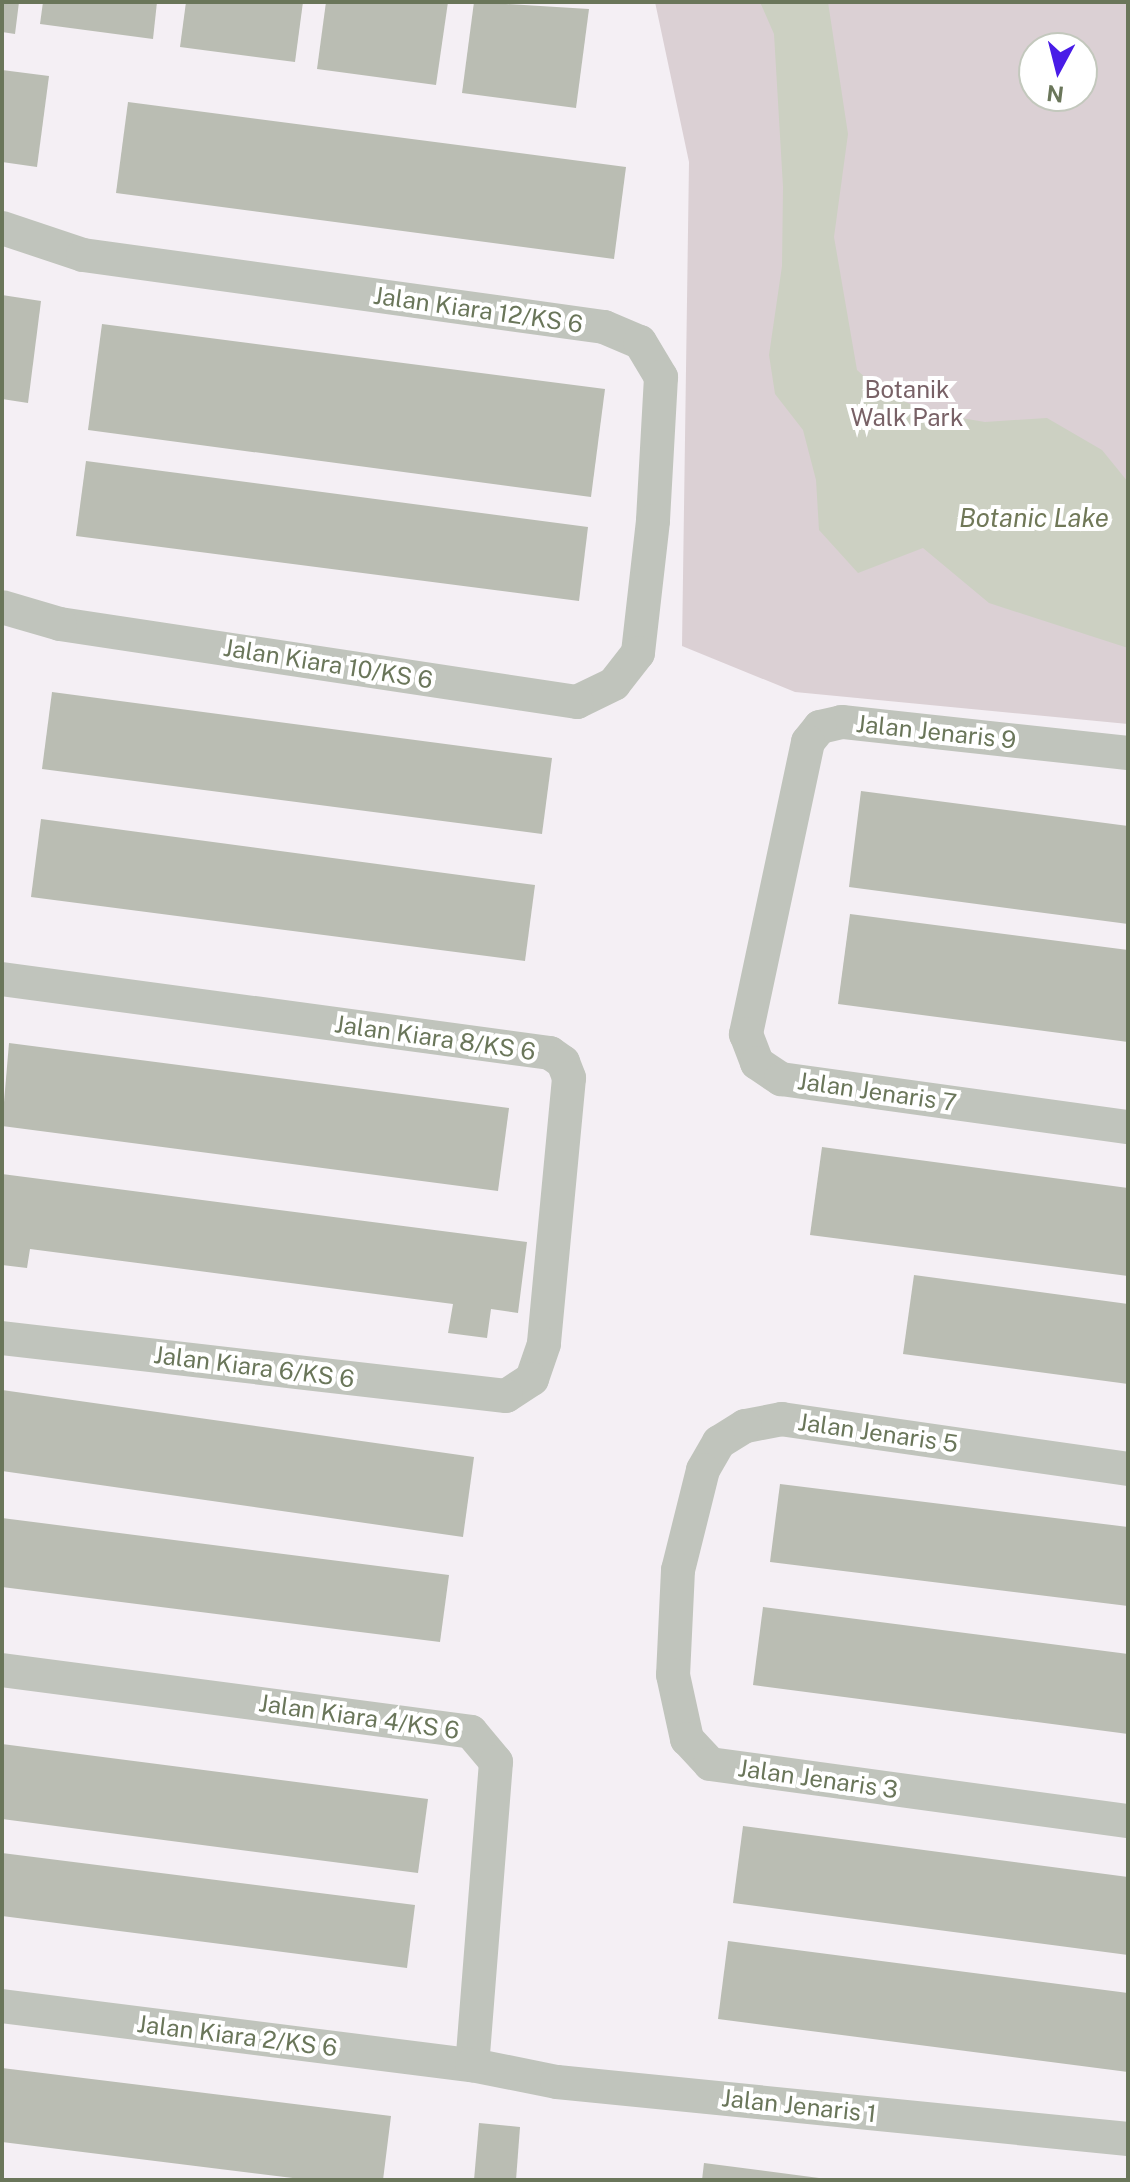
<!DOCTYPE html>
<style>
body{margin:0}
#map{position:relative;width:1130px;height:2182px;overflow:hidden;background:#f4eff4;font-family:"Public Sans",sans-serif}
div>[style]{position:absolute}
.green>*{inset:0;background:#dbd0d4}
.water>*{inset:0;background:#ccd0c2}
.building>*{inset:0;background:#babdb3}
.street>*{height:34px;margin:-17px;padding:0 17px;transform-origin:17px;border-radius:17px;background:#c0c4bc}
span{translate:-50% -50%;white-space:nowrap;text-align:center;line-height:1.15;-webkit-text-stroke:8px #fff;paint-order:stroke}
.street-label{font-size:24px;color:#6a765a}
.park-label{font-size:24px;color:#786166}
.water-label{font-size:26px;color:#707858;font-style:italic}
.frame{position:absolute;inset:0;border:4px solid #6a765a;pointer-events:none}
.north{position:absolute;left:1018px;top:32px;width:80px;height:80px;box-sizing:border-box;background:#fff;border:2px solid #c3c8bd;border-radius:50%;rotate:187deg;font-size:22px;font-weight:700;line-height:32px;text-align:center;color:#6a765a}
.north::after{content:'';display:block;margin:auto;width:28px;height:36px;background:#491ce7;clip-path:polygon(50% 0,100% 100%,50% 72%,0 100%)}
</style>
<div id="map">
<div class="green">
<div style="clip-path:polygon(evenodd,655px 2px,1128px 2px,1128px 724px,795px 692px,682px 646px,689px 162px,655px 2px,1034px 48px,1082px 48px,1082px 96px,1034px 96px,1034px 48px)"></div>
</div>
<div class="water">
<div style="clip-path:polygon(760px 2px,828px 2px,848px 134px,834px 237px,857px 370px,880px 391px,932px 413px,985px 422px,1047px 418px,1102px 450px,1128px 482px,1128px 648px,989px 603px,923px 548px,858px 573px,819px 530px,816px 480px,803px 430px,775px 394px,769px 355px,782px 266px,783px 187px,774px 34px)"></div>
</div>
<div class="building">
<div style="clip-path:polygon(2px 2px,19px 2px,15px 34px,2px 32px)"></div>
<div style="clip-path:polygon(43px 2px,157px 2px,153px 39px,40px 24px)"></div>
<div style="clip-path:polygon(186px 2px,303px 2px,295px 62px,180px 47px)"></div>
<div style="clip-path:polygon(326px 2px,448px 2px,436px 85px,317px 69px)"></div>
<div style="clip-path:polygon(474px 2px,589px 9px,576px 108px,462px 93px)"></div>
<div style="clip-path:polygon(2px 70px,49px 76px,37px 167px,2px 162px)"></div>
<div style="clip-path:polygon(128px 102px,626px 167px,614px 259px,116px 193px)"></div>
<div style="clip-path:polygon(2px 295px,41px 301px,28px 403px,2px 399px)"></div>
<div style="clip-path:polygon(102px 324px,605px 389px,591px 497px,88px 430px)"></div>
<div style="clip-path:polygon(86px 461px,588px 527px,579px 601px,76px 536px)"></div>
<div style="clip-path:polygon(52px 692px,552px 758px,542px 834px,42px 769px)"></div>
<div style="clip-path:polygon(861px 791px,1128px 826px,1128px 924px,849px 887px)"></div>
<div style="clip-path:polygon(41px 819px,535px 885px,525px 961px,31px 897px)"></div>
<div style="clip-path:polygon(850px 914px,1128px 950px,1128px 1042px,838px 1004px)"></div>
<div style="clip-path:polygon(9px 1043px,509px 1108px,498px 1191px,2px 1126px)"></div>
<div style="clip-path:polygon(822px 1147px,1128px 1188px,1128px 1276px,810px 1235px)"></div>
<div style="clip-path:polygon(2px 1174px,527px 1242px,518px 1313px,491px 1309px,487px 1338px,448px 1333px,453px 1304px,30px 1249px,27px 1268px,2px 1265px)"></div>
<div style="clip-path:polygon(914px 1275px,1128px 1304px,1128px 1384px,903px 1354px)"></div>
<div style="clip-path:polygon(2px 1390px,474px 1457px,463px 1537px,2px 1471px)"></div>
<div style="clip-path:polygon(780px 1484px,1128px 1527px,1128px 1606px,770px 1562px)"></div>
<div style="clip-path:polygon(2px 1518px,449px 1575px,440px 1642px,2px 1587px)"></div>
<div style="clip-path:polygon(763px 1607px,1128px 1654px,1128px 1734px,753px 1685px)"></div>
<div style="clip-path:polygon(2px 1744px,428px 1799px,418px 1873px,2px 1819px)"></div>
<div style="clip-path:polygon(743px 1826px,1128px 1877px,1128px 1955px,733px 1903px)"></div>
<div style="clip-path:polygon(2px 1853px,415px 1905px,407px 1968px,2px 1916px)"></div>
<div style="clip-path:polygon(728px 1941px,1128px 1993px,1128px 2072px,718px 2019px)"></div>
<div style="clip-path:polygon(2px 2068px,391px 2116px,383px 2180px,309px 2180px,2px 2142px)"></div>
<div style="clip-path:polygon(479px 2123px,520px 2127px,516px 2180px,474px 2180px)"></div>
<div style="clip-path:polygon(704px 2163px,819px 2178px,819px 2180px,702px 2180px)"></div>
</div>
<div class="street">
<div style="left:2px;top:228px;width:85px;rotate:18.4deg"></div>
<div style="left:83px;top:255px;width:526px;rotate:7.87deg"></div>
<div style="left:604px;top:327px;width:39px;rotate:23deg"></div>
<div style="left:640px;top:342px;width:41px;rotate:59deg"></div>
<div style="left:661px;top:377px;width:144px;rotate:93.2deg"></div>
<div style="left:653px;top:521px;width:133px;rotate:96.5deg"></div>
<div style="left:638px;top:653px;width:39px;rotate:128deg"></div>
<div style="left:614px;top:684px;width:41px;rotate:154.1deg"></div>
<div style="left:577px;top:702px;width:523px;rotate:-171.42deg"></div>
<div style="left:60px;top:624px;width:60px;rotate:-163.7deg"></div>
<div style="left:1128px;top:753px;width:288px;rotate:-173.8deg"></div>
<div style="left:842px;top:722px;width:23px;rotate:167deg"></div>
<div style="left:820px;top:727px;width:19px;rotate:129deg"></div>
<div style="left:808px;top:742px;width:299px;rotate:102deg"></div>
<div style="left:746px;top:1034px;width:31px;rotate:69deg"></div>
<div style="left:757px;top:1063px;width:29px;rotate:34deg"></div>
<div style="left:781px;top:1079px;width:350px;rotate:7.9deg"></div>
<div style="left:2px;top:979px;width:553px;rotate:7.69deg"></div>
<div style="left:550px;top:1053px;width:16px;rotate:35deg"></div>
<div style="left:563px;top:1062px;width:17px;rotate:69deg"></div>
<div style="left:569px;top:1078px;width:267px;rotate:95.4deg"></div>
<div style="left:544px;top:1344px;width:37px;rotate:109deg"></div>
<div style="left:532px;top:1379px;width:31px;rotate:147deg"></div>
<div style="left:506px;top:1396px;width:507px;rotate:-173.44deg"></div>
<div style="left:1128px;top:1469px;width:350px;rotate:-171.8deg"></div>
<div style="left:782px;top:1419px;width:38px;rotate:169deg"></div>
<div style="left:745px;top:1426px;width:31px;rotate:148deg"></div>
<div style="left:719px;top:1442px;width:32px;rotate:120deg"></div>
<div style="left:703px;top:1470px;width:103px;rotate:104deg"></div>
<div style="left:678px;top:1570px;width:105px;rotate:92.7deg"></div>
<div style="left:673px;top:1675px;width:66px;rotate:77.7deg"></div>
<div style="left:687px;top:1739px;width:34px;rotate:47deg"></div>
<div style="left:710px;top:1764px;width:422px;rotate:7.8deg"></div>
<div style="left:2px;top:1670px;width:473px;rotate:7.5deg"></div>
<div style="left:471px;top:1732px;width:39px;rotate:50deg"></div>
<div style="left:496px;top:1762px;width:304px;rotate:94.5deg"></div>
<div style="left:2px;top:2006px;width:474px;rotate:7.2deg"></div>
<div style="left:472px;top:2065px;width:87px;rotate:11.3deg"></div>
<div style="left:557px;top:2082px;width:574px;rotate:5.7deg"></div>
</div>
<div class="street-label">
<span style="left:478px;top:310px;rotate:8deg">Jalan Kiara 12/KS 6</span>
<span style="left:328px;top:664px;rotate:9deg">Jalan Kiara 10/KS 6</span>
<span style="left:936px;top:732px;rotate:6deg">Jalan Jenaris 9</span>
<span style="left:435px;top:1038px;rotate:8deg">Jalan Kiara 8/KS 6</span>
<span style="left:877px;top:1092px;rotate:8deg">Jalan Jenaris 7</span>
<span style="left:254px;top:1367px;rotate:7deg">Jalan Kiara 6/KS 6</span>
<span style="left:878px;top:1433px;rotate:8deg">Jalan Jenaris 5</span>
<span style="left:359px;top:1717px;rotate:8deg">Jalan Kiara 4/KS 6</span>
<span style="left:818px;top:1779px;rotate:8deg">Jalan Jenaris 3</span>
<span style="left:237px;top:2036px;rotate:7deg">Jalan Kiara 2/KS 6</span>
<span style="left:799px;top:2106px;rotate:6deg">Jalan Jenaris 1</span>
</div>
<div class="park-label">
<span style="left:907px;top:404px">Botanik<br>Walk Park</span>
</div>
<div class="water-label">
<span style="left:1034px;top:518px">Botanic Lake</span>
</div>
<div class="frame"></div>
<div class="north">N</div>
</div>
